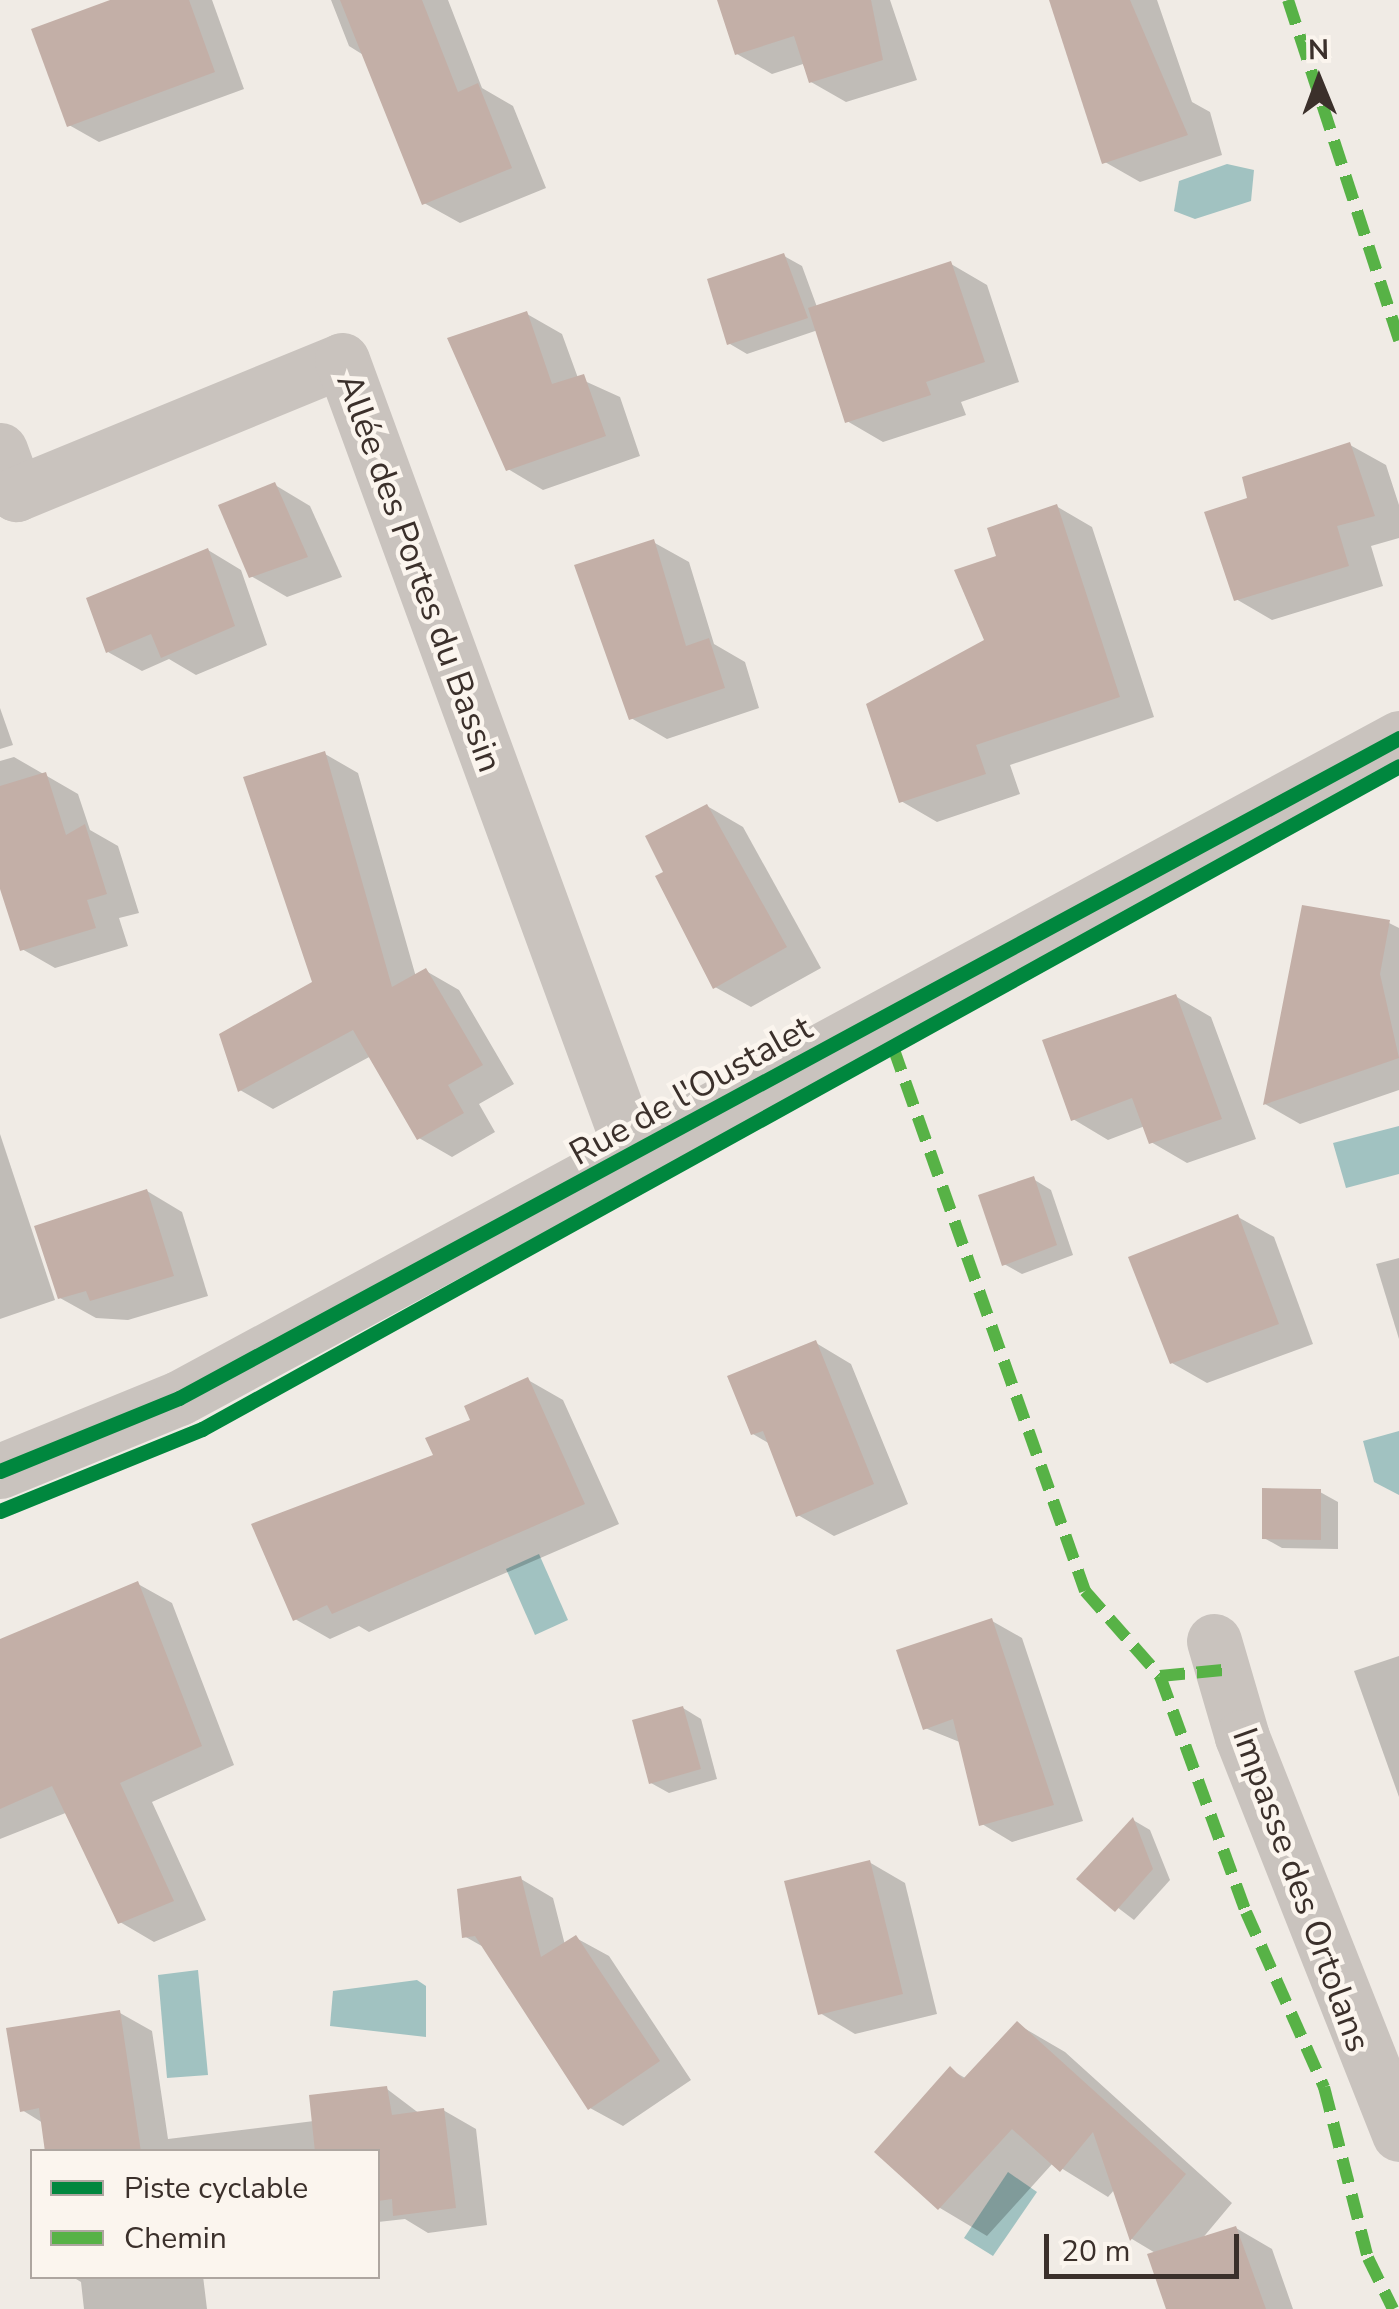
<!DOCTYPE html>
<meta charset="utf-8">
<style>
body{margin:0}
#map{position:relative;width:1399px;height:2309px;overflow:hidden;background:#f0ebe5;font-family:"Nunito Sans",sans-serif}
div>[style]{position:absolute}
.water>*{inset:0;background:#a1c2c1}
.shadow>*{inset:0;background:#0003}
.building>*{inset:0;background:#c3afa7}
.minor>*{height:55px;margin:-27.5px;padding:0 27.5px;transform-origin:27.5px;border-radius:27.5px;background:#c9c3be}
.tertiary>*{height:55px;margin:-27.5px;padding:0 27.5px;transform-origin:27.5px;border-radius:27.5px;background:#c9c3be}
.quiet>*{height:12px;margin-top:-6px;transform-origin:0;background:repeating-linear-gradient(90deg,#57b246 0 25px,transparent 0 37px)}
.cycleway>*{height:15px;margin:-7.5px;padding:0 7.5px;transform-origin:7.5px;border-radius:7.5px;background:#00873e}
span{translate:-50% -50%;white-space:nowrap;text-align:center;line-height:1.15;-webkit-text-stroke:9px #fbf5ee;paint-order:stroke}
.street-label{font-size:35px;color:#3b302b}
.legend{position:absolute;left:30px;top:2149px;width:350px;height:130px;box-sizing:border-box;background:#fbf5ee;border:2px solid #aea6a0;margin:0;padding:12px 18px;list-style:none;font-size:30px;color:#3b302b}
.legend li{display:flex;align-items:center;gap:20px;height:50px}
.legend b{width:50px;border:2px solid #aea6a0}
.north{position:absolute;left:1269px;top:30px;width:100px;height:100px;-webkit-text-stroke:8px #fbf5ee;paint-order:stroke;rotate:359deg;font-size:28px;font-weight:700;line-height:40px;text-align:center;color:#3b302b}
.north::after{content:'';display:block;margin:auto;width:35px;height:45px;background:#3b302b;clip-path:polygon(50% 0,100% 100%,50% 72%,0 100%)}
.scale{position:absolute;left:1044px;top:2234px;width:195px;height:45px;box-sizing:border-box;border:5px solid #3b302b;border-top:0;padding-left:12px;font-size:30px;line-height:35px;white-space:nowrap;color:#3b302b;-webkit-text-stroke:8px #fbf5ee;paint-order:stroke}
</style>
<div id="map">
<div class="water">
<div style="clip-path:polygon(1227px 164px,1254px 170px,1251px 201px,1195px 219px,1174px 211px,1179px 181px)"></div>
<div style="clip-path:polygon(1399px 1126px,1399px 1174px,1346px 1188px,1333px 1143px)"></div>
<div style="clip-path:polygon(1399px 1431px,1399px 1495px,1374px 1482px,1363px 1441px)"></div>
<div style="clip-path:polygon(539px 1554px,568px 1620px,535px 1635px,506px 1569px)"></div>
<div style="clip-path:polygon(198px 1970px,208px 2075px,167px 2078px,158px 1975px)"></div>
<div style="clip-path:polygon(417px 1980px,426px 1986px,426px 2037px,330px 2026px,333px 1991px)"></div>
<div style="clip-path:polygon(1008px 2172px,1037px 2192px,993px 2256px,964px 2238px)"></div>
</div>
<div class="shadow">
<div style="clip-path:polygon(112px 0,212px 0,244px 89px,99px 142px,69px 125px)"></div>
<div style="clip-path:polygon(331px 0,448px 0,482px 88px,513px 106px,546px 188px,460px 223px,424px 203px,365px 56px,349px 46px)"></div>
<div style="clip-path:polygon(720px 0,890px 0,917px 80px,846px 102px,811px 82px,803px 64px,772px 74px,737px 54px)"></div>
<div style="clip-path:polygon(1051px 0,1157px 0,1192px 102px,1210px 112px,1222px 155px,1140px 182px,1105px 162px)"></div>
<div style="clip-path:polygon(784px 256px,802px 266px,817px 307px,951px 264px,987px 285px,1019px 382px,961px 402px,966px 415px,883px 442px,847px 421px,818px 330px,747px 354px,730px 344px)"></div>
<div style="clip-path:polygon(527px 314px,562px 334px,578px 378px,620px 397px,640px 456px,543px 490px,508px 469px)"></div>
<div style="clip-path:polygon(1350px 445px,1386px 465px,1399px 505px,1399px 538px,1371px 546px,1383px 586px,1272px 620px,1236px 599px,1250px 500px)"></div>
<div style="clip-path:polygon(275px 485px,310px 506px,342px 577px,287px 597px,251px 576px)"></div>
<div style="clip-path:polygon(1056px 506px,1092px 527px,1154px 717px,1010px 765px,1020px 794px,937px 822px,901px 801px,987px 641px,999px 557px)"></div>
<div style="clip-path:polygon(653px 542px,689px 562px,714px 644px,745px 662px,759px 708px,667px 739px,631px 718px)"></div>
<div style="clip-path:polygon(208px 550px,241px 570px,267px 645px,196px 675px,169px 659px,142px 671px,108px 652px)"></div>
<div style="clip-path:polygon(0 708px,13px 745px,0 749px)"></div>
<div style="clip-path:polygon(325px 754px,358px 773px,416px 977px,426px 971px,459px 990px,514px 1084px,479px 1104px,495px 1132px,452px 1157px,419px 1138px,371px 1056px,273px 1109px,240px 1090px,315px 983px)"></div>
<div style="clip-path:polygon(14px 757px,78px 794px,90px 830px,118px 846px,139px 913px,119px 918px,128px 946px,55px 968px,22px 949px,0 880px,0 761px)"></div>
<div style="clip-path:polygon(707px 806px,743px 827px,821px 968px,751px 1007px,715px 987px,667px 873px)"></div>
<div style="clip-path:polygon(1389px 923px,1399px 928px,1399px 1090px,1300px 1124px,1265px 1104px)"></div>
<div style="clip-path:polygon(1175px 996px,1211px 1017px,1256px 1139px,1187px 1163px,1151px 1142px,1145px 1126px,1108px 1140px,1073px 1119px)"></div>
<div style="clip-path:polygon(0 1134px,55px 1300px,0 1319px)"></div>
<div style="clip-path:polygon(1033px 1179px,1051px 1190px,1073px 1255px,1022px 1274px,1004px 1264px)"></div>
<div style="clip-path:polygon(147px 1191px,182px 1212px,208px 1296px,128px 1320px,96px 1318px,60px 1298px)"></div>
<div style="clip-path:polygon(1238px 1217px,1274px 1237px,1313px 1344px,1207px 1383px,1172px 1363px)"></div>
<div style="clip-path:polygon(1399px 1258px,1399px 1339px,1376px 1264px)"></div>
<div style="clip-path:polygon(816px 1343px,851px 1364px,908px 1504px,834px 1536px,798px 1515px,770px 1444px,753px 1434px)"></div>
<div style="clip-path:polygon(528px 1380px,563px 1400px,619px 1524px,369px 1632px,359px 1626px,330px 1639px,295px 1619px,436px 1456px)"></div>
<div style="clip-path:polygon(1320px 1492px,1338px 1502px,1338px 1549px,1282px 1548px,1264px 1538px)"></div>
<div style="clip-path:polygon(138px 1584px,172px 1603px,234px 1765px,152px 1802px,206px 1920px,154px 1942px,120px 1922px,68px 1812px,0 1839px,0 1642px)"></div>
<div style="clip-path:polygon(992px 1621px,1022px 1638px,1083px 1821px,1012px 1842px,982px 1824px,962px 1743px,925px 1728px)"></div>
<div style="clip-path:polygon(1399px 1656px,1399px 1797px,1354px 1671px)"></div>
<div style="clip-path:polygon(683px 1708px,701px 1719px,717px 1779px,669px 1793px,651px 1783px)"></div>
<div style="clip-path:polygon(1133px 1820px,1150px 1830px,1170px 1880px,1134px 1920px,1079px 1878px)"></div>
<div style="clip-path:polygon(869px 1862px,905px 1883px,937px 2014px,855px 2034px,820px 2013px)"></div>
<div style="clip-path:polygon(521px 1879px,553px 1898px,565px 1945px,576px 1938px,609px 1956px,691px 2080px,623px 2126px,590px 2108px,487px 1949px,464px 1936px)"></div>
<div style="clip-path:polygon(120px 2013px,152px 2031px,168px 2139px,314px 2121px,387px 2089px,420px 2114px,443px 2110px,476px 2129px,487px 2225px,428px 2233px,405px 2219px,378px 2222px,378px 2152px,48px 2152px,43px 2123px,22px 2110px)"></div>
<div style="clip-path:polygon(1017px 2024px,1065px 2052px,1232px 2203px,1201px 2240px,1236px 2228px,1272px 2249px,1293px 2309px,1172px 2309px,1157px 2254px,1132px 2239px,1115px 2189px,1108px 2197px,1053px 2163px,987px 2236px,940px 2208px,877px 2152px,951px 2070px,967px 2079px)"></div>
<div style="clip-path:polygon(71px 2276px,203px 2276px,207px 2309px,84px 2309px,81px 2282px)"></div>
</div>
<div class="building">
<div style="clip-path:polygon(110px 0,189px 0,215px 72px,67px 127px,31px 29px)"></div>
<div style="clip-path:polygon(340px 0,422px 0,458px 92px,478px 83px,512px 168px,422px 205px)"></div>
<div style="clip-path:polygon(717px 0,871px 0,883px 60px,809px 83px,794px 36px,735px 55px)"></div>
<div style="clip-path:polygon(1049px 0,1130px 0,1188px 135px,1102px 164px)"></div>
<div style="clip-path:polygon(784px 253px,808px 318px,727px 345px,707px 279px)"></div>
<div style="clip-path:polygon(951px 261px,985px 362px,926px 382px,931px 395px,845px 423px,808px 308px)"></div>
<div style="clip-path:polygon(527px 311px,552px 384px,584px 374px,606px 436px,506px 471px,447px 338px)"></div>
<div style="clip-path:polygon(1350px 442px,1375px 516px,1337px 526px,1349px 566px,1234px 601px,1204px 512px,1247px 498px,1242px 477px)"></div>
<div style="clip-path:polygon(275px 482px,308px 557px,249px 578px,218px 505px)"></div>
<div style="clip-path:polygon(1057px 504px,1120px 697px,976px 745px,986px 774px,899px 803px,866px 704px,984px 640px,954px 570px,996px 556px,987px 528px)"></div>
<div style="clip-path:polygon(654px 539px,686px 646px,709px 638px,725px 688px,629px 720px,574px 565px)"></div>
<div style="clip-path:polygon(208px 548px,235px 626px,161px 658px,151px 634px,106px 653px,86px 598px)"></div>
<div style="clip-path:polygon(325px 751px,392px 987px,426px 968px,483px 1065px,448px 1085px,464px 1113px,417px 1140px,353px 1030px,238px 1092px,219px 1034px,312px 982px,243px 777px)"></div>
<div style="clip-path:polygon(46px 772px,66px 835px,85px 824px,107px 894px,87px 900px,96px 928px,20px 951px,0 889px,0 786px)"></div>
<div style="clip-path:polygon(707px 804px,787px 947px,713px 989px,655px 876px,663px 872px,645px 836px)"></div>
<div style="clip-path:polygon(1302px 905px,1390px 920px,1380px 974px,1399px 1058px,1263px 1105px)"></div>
<div style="clip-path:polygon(1176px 994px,1222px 1119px,1149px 1144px,1132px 1098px,1071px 1121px,1042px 1040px)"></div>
<div style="clip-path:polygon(1034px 1176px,1057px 1245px,1002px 1266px,978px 1195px)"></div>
<div style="clip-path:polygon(147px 1189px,174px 1276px,90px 1301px,86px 1291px,58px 1299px,34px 1226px)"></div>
<div style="clip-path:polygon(1238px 1214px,1279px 1324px,1170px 1364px,1128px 1257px)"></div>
<div style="clip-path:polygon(816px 1340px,874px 1484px,796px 1517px,763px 1431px,751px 1435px,727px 1376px)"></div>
<div style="clip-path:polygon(528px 1377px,585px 1504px,332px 1614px,327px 1605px,293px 1621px,251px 1524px,433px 1455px,425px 1438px,470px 1420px,464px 1406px)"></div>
<div style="clip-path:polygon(1262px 1488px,1321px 1489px,1321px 1540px,1262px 1539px)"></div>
<div style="clip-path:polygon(138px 1581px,202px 1746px,120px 1783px,174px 1901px,118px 1924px,52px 1786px,0 1809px,0 1639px)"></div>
<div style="clip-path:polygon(992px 1618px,1054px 1805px,979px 1826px,953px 1719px,923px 1730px,896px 1650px)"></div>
<div style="clip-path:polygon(683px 1706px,701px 1769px,649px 1784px,632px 1720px)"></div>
<div style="clip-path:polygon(1133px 1817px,1153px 1869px,1115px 1912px,1076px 1879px)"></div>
<div style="clip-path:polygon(870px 1860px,903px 1994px,818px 2015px,784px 1881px)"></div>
<div style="clip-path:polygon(521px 1876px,541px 1957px,576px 1935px,660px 2061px,588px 2110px,475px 1936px,462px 1938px,457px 1889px)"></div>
<div style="clip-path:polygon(120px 2010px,141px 2152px,45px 2152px,39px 2108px,20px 2112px,6px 2028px)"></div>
<div style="clip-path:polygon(1017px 2021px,1186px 2174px,1130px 2241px,1093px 2132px,1060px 2172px,1012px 2129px,938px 2210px,874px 2152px,950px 2066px,963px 2079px)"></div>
<div style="clip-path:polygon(387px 2086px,392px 2115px,444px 2108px,456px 2208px,393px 2216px,392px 2199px,378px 2201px,378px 2152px,315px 2152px,309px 2095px)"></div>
<div style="clip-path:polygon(1236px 2226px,1266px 2309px,1166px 2309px,1147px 2254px)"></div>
</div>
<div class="minor">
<div style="left:0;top:450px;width:47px;rotate:70deg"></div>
<div style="left:16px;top:494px;width:352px;rotate:-22.3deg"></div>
<div style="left:342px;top:360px;width:850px;rotate:69.9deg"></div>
<div style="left:1214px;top:1641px;width:100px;rotate:73.7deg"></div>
<div style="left:1242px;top:1737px;width:427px;rotate:68.4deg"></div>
</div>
<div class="tertiary">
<div style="left:0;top:1471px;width:193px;rotate:-22.2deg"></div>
<div style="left:179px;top:1398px;width:1387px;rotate:-28.41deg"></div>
</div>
<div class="quiet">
<div style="left:1288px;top:0;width:358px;rotate:71.9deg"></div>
<div style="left:893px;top:1047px;width:577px;rotate:70.56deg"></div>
<div style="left:1085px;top:1591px;width:113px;rotate:48.6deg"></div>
<div style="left:1160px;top:1676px;width:63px;rotate:-5.4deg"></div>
<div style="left:1160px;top:1676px;width:251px;rotate:70deg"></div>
<div style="left:1246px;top:1912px;width:192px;rotate:66deg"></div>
<div style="left:1324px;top:2087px;width:177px;rotate:75.6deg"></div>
<div style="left:1368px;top:2258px;width:57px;rotate:63.9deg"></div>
</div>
<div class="cycleway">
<div style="left:0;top:1471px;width:193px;rotate:-22.2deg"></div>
<div style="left:179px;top:1398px;width:1387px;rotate:-28.41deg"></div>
<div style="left:0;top:1511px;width:218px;rotate:-22.1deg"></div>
<div style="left:202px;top:1429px;width:1368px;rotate:-28.98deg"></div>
</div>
<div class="street-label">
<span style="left:419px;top:573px;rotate:70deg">Allée des Portes du Bassin</span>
<span style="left:691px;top:1091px;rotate:-29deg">Rue de l'Oustalet</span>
<span style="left:1301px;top:1890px;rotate:70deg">Impasse des Ortolans</span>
</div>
<ul class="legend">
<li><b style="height:12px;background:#00873e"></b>Piste cyclable</li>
<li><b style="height:12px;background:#57b246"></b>Chemin</li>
</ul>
<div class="north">N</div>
<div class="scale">20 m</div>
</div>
